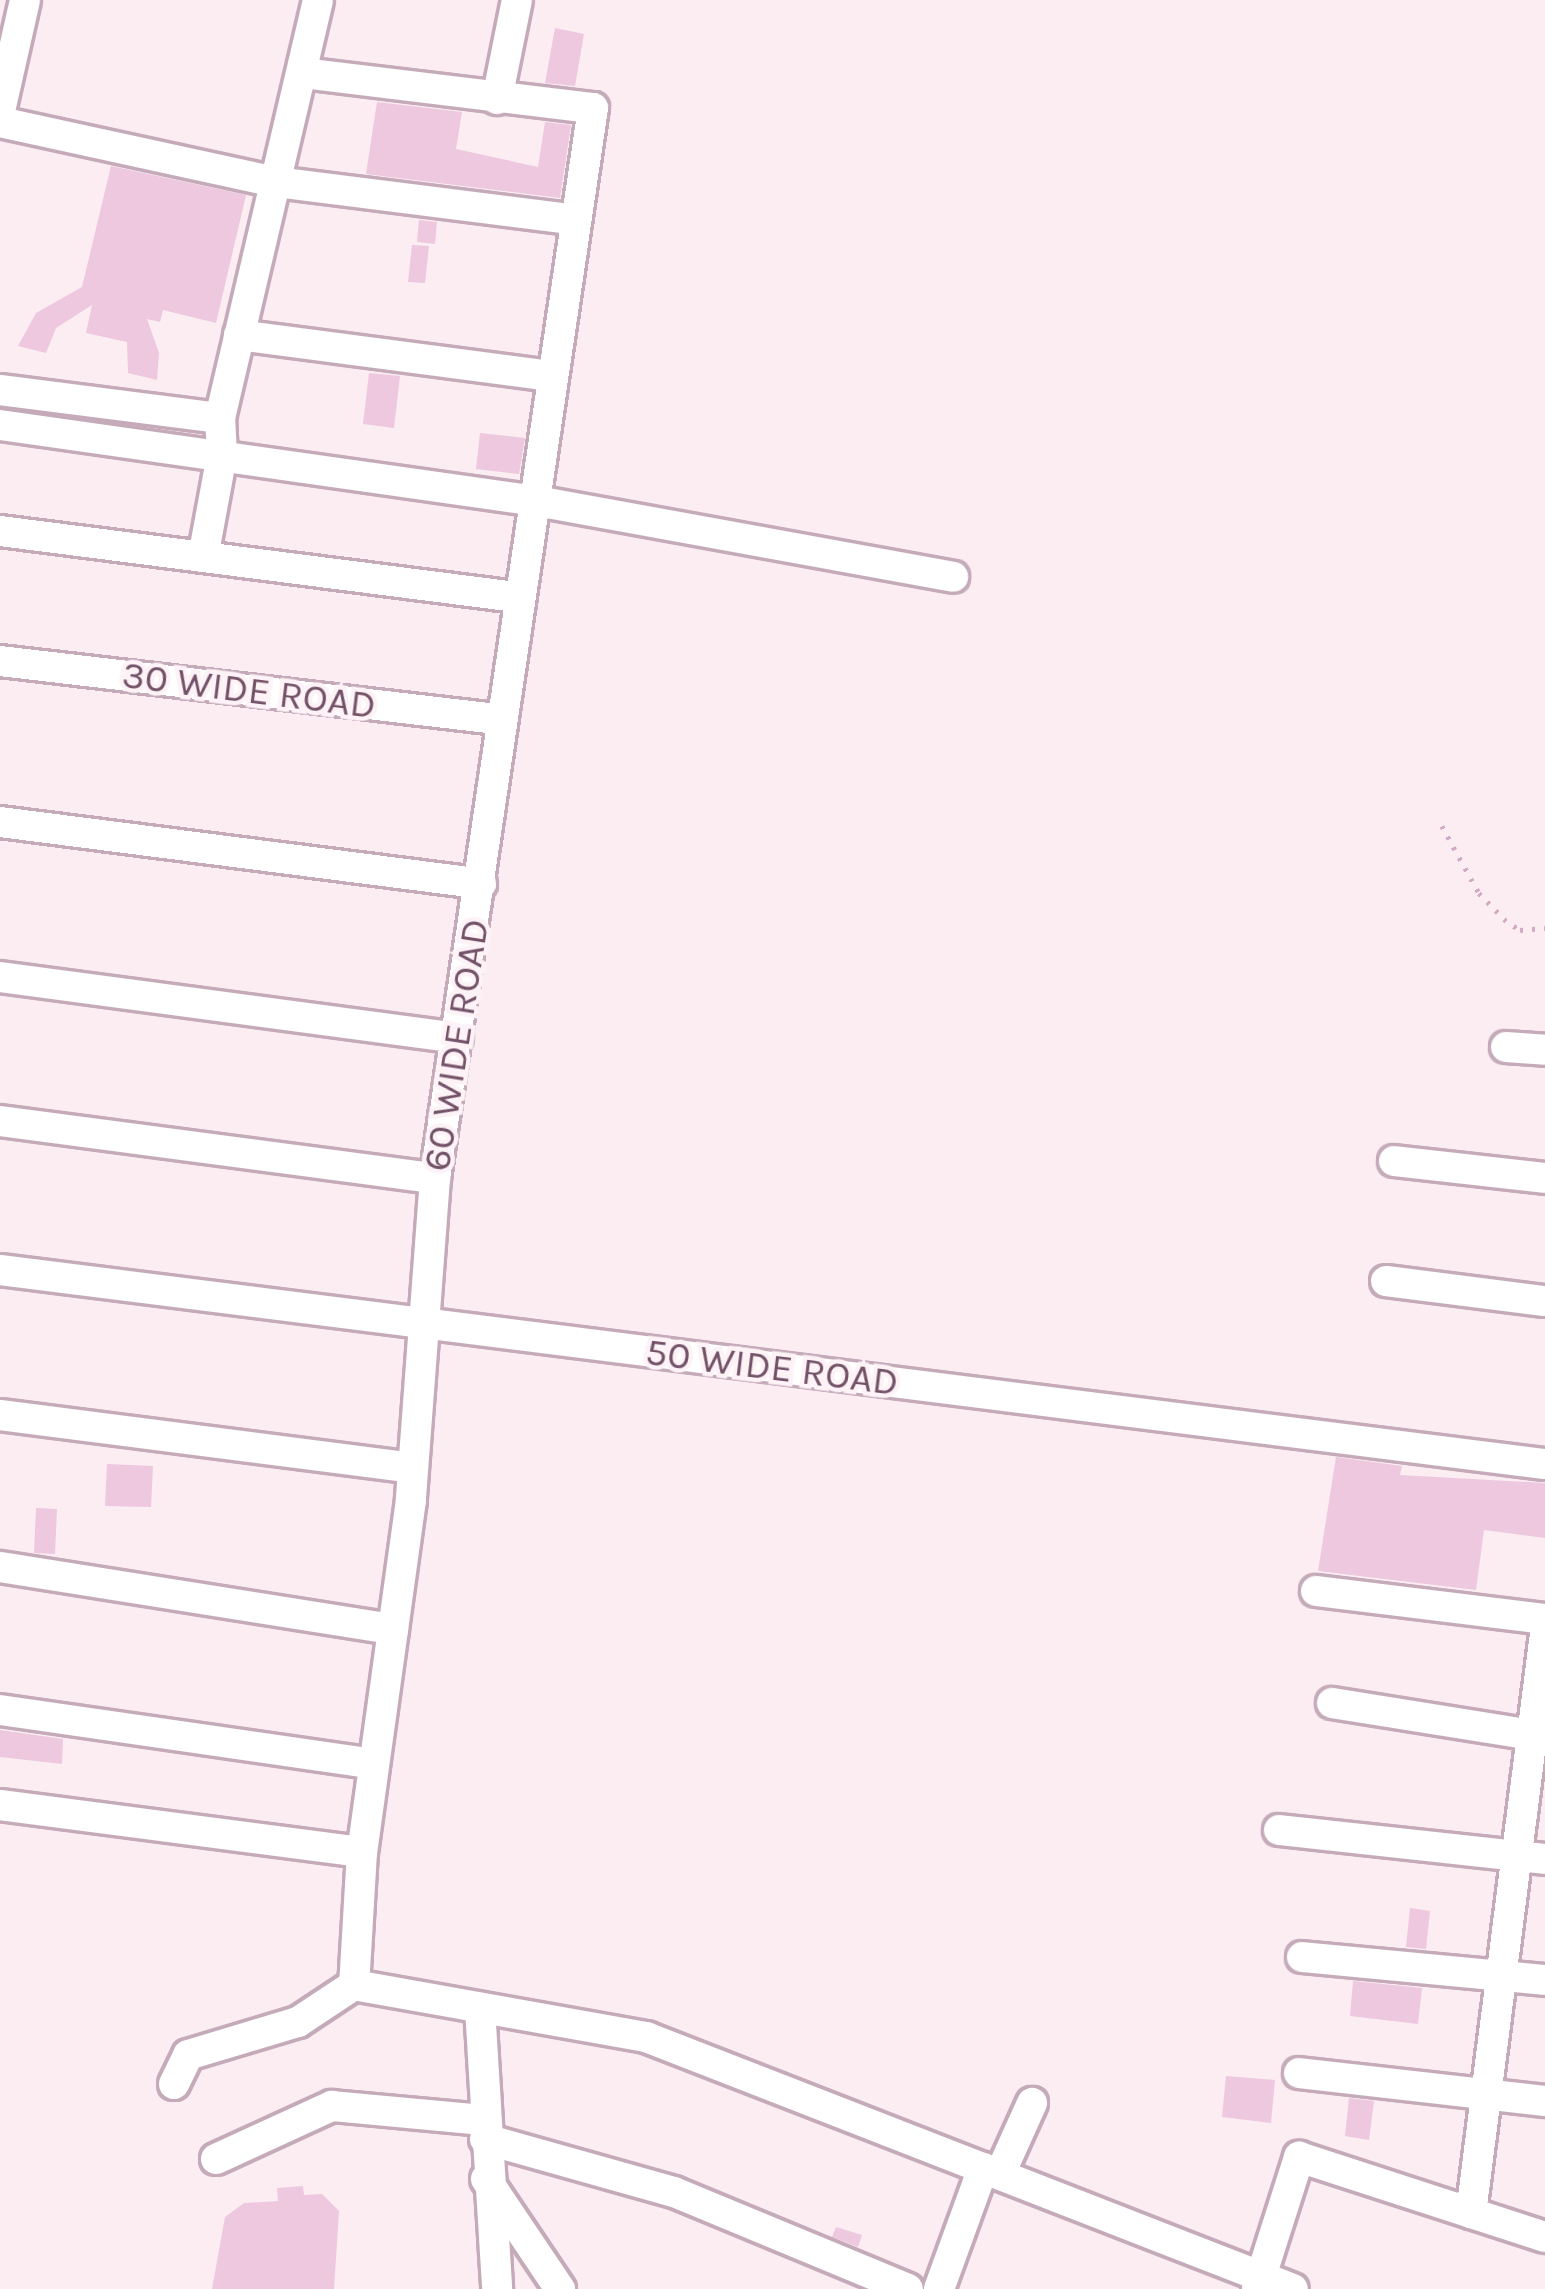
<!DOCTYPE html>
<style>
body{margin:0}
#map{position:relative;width:1545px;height:2289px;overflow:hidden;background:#fbedf2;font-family:Karla,sans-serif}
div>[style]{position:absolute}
.building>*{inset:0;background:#edc8df}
.path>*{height:4.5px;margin-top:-2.25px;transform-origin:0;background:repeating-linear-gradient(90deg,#d2aac3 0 3px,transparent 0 12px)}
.roads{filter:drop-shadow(3px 0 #c5abba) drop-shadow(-3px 0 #c5abba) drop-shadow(0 3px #c5abba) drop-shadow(0 -3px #c5abba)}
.minor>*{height:30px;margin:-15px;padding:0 15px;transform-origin:15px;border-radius:15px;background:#fff}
span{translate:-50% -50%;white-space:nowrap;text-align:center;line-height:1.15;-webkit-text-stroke:9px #fdf3f7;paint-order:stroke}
.street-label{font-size:39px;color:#735268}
</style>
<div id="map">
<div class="building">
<div style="clip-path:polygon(555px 28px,584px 34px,575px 86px,545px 83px)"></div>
<div style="clip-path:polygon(377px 102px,462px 112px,456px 149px,538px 167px,545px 122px,571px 125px,560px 198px,366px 174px)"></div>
<div style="clip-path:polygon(111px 166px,246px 195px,216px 323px,163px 310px,160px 322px,147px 319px,159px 353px,157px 380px,128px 373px,127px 342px,86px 333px,92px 305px,56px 328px,46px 353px,18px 346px,36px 313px,82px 287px)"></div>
<div style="clip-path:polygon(419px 220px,437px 222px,435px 244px,417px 242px)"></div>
<div style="clip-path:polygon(412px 245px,429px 246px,425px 283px,408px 282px)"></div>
<div style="clip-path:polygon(369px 373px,400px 376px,394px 428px,363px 424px)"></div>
<div style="clip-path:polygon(480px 433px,525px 438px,519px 474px,476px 469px)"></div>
<div style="clip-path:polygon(1336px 1457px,1402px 1466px,1400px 1475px,1545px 1483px,1545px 1538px,1484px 1530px,1476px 1590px,1318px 1571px)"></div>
<div style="clip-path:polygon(107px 1464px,153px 1466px,151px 1507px,105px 1506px)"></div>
<div style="clip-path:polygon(36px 1508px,57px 1509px,55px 1554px,34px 1553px)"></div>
<div style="clip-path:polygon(0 1730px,63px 1739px,62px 1764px,0 1757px)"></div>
<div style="clip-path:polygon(1410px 1908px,1430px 1911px,1426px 1949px,1406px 1947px)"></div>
<div style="clip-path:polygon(1353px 1981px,1422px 1988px,1418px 2024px,1350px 2016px)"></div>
<div style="clip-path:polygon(1226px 2076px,1275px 2080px,1271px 2123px,1222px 2117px)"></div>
<div style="clip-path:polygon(1349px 2098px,1374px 2101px,1369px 2140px,1345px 2136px)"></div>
<div style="clip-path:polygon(303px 2186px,304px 2195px,322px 2194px,339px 2211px,334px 2289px,212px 2289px,225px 2217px,244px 2203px,278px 2201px,277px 2188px)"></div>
<div style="clip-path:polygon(836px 2227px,862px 2235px,858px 2247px,832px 2237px)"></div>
</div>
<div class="path">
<div style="left:1442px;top:826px;width:77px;rotate:61.1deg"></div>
<div style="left:1479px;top:893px;width:36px;rotate:46deg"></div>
<div style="left:1504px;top:919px;width:19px;rotate:35deg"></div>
<div style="left:1520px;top:930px;width:25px;rotate:-5deg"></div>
</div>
<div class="roads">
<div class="minor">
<div style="left:302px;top:73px;width:293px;rotate:6.9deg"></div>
<div style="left:593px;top:108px;width:1082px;rotate:98.4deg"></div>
<div style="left:435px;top:1178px;width:323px;rotate:94.3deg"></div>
<div style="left:411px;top:1500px;width:355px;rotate:97.9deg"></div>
<div style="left:362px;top:1852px;width:133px;rotate:93.4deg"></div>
<div style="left:497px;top:99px;width:101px;rotate:-78.6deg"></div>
<div style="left:0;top:111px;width:114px;rotate:-77.3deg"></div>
<div style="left:0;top:122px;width:282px;rotate:12.3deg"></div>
<div style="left:276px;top:182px;width:302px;rotate:7.2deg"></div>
<div style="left:239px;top:335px;width:316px;rotate:7.5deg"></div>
<div style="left:0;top:390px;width:222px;rotate:7.3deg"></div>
<div style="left:0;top:425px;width:541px;rotate:8.07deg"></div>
<div style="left:536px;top:501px;width:424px;rotate:10.3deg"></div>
<div style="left:0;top:531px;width:520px;rotate:7.29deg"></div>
<div style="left:204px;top:552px;width:99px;rotate:-79.5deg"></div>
<div style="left:222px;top:455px;width:37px;rotate:-93deg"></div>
<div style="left:220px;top:418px;width:429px;rotate:-76.8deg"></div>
<div style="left:0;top:661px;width:500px;rotate:6.66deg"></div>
<div style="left:0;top:822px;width:485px;rotate:7.3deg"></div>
<div style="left:0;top:977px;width:461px;rotate:7.6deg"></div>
<div style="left:1506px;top:1047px;width:39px;rotate:4deg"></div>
<div style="left:0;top:1121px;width:439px;rotate:7.5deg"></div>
<div style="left:1394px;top:1161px;width:152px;rotate:6.4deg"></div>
<div style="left:0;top:1270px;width:1557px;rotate:7.16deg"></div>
<div style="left:1386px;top:1281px;width:160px;rotate:7.2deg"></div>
<div style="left:0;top:1415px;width:416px;rotate:7.3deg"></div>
<div style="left:0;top:1567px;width:398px;rotate:9deg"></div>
<div style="left:1316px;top:1591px;width:231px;rotate:7deg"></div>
<div style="left:1332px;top:1703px;width:216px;rotate:9.1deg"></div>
<div style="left:0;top:1710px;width:377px;rotate:8.2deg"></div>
<div style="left:0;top:1805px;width:365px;rotate:7.4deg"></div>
<div style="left:1279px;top:1830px;width:268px;rotate:6.2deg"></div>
<div style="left:1302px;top:1957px;width:244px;rotate:5.4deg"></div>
<div style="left:480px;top:2008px;width:282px;rotate:86.5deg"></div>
<div style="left:1299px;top:2073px;width:248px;rotate:6.5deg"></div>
<div style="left:174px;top:2084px;width:32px;rotate:-64deg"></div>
<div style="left:188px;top:2055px;width:115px;rotate:-16.7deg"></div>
<div style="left:298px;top:2022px;width:67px;rotate:-33.5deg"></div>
<div style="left:354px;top:1985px;width:297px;rotate:10.1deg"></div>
<div style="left:646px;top:2037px;width:694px;rotate:21.28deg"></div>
<div style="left:485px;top:2139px;width:196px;rotate:15.7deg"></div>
<div style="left:674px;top:2192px;width:253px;rotate:22.5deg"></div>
<div style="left:216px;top:2159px;width:128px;rotate:-24.6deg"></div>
<div style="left:332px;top:2106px;width:153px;rotate:5.3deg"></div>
<div style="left:1000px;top:2174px;width:78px;rotate:-65.7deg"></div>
<div style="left:486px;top:2179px;width:133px;rotate:56.1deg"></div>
<div style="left:1471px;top:2213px;width:584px;rotate:-82.72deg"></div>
<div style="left:939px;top:2289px;width:129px;rotate:-70deg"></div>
<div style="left:1257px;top:2289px;width:139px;rotate:-72.3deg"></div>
<div style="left:1299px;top:2157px;width:259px;rotate:18deg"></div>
</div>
</div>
<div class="street-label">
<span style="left:249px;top:690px;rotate:7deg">30 WIDE ROAD</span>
<span style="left:456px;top:1045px;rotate:-81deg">60 WIDE ROAD</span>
<span style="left:772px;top:1367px;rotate:7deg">50 WIDE ROAD</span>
</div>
</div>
